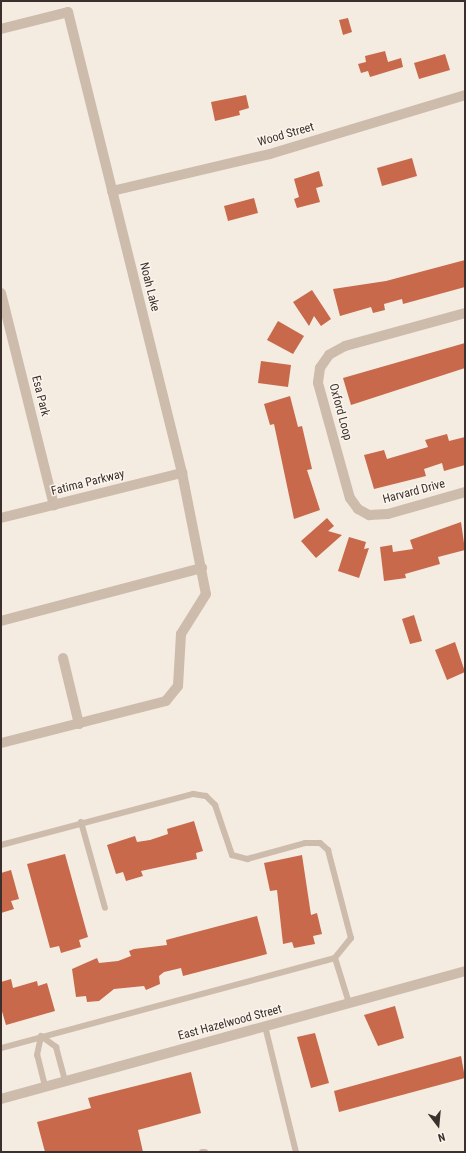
<!DOCTYPE html>
<style>
body{margin:0}
#map{position:relative;width:466px;height:1153px;overflow:hidden;background:#f4ebe1;font-family:"Roboto Condensed",sans-serif}
div>[style]{position:absolute}
.building>*{inset:0;background:#c8694b}
.lane>*{height:6px;margin:-3px;padding:0 3px;transform-origin:3px;border-radius:3px;background:#cdbbac}
.street>*{height:10px;margin:-5px;padding:0 5px;transform-origin:5px;border-radius:5px;background:#cdbbac}
span{translate:-50% -50%;white-space:nowrap;text-align:center;line-height:1.15;-webkit-text-stroke:3px #fbf5ee;paint-order:stroke}
.street-label{font-size:12px;color:#3b302b}
.frame{position:absolute;inset:0;border:2px solid #3b302b;pointer-events:none}
.north{position:absolute;left:418px;top:1105px;width:40px;height:40px;-webkit-text-stroke:3px #fbf5ee;paint-order:stroke;rotate:164deg;font-size:11px;font-weight:700;line-height:16px;text-align:center;color:#3b302b}
.north::after{content:'';display:block;margin:auto;width:14px;height:18px;background:#3b302b;clip-path:polygon(50% 0,100% 100%,50% 72%,0 100%)}
</style>
<div id="map">
<div class="building">
<div style="clip-path:polygon(348px 18px,352px 32px,343px 35px,339px 20px)"></div>
<div style="clip-path:polygon(385px 51px,388px 62px,401px 58px,403px 67px,370px 77px,368px 71px,361px 73px,358px 64px,366px 62px,365px 56px)"></div>
<div style="clip-path:polygon(445px 54px,450px 70px,419px 79px,414px 63px)"></div>
<div style="clip-path:polygon(246px 95px,249px 108px,239px 111px,240px 115px,215px 121px,211px 102px)"></div>
<div style="clip-path:polygon(412px 158px,417px 176px,382px 186px,377px 168px)"></div>
<div style="clip-path:polygon(319px 171px,323px 186px,316px 188px,320px 202px,297px 208px,294px 199px,299px 197px,294px 179px)"></div>
<div style="clip-path:polygon(254px 198px,258px 213px,228px 221px,224px 206px)"></div>
<div style="clip-path:polygon(465px 260px,465px 287px,403px 304px,402px 299px,384px 304px,385px 310px,373px 313px,371px 307px,340px 316px,333px 289px,386px 281px)"></div>
<div style="clip-path:polygon(312px 290px,331px 319px,321px 326px,314px 316px,309px 326px,293px 302px)"></div>
<div style="clip-path:polygon(278px 321px,304px 336px,293px 354px,267px 340px)"></div>
<div style="clip-path:polygon(465px 343px,465px 368px,351px 405px,343px 378px)"></div>
<div style="clip-path:polygon(261px 361px,291px 365px,288px 387px,258px 383px)"></div>
<div style="clip-path:polygon(290px 396px,298px 427px,302px 426px,312px 469px,307px 470px,320px 510px,294px 519px,274px 424px,270px 425px,264px 404px)"></div>
<div style="clip-path:polygon(447px 434px,449px 441px,465px 437px,465px 465px,444px 471px,442px 463px,424px 469px,426px 476px,374px 489px,364px 455px,384px 450px,387px 459px,428px 447px,425px 440px)"></div>
<div style="clip-path:polygon(327px 518px,334px 526px,328px 531px,342px 535px,316px 558px,301px 541px)"></div>
<div style="clip-path:polygon(461px 522px,465px 550px,438px 557px,440px 564px,405px 574px,406px 578px,384px 581px,380px 547px,392px 545px,393px 552px,413px 549px,410px 540px)"></div>
<div style="clip-path:polygon(349px 537px,366px 542px,364px 549px,369px 548px,359px 578px,338px 571px)"></div>
<div style="clip-path:polygon(414px 615px,422px 641px,410px 644px,402px 619px)"></div>
<div style="clip-path:polygon(455px 642px,465px 672px,447px 680px,435px 650px)"></div>
<div style="clip-path:polygon(194px 821px,203px 851px,196px 853px,197px 859px,141px 871px,143px 876px,126px 881px,123px 872px,116px 874px,107px 845px,135px 836px,137px 842px,150px 840px,168px 834px,167px 829px)"></div>
<div style="clip-path:polygon(65px 854px,88px 937px,79px 940px,81px 947px,61px 953px,59px 946px,50px 948px,27px 864px)"></div>
<div style="clip-path:polygon(302px 855px,311px 915px,317px 913px,322px 934px,313px 936px,315px 944px,294px 948px,292px 942px,283px 944px,277px 890px,270px 891px,264px 863px)"></div>
<div style="clip-path:polygon(11px 870px,19px 899px,11px 901px,14px 909px,1px 913px,1px 873px)"></div>
<div style="clip-path:polygon(257px 916px,267px 954px,183px 976px,181px 968px,164px 972px,159px 976px,160px 984px,146px 990px,144px 986px,114px 989px,99px 1001px,87px 1002px,86px 996px,76px 997px,72px 969px,97px 958px,99px 963px,118px 961px,131px 956px,129px 951px,134px 949px,167px 945px,166px 940px)"></div>
<div style="clip-path:polygon(11px 979px,13px 988px,37px 981px,38px 986px,47px 983px,55px 1011px,6px 1025px,1px 1008px,1px 982px)"></div>
<div style="clip-path:polygon(395px 1006px,404px 1038px,378px 1046px,364px 1015px)"></div>
<div style="clip-path:polygon(315px 1033px,329px 1083px,311px 1088px,297px 1037px)"></div>
<div style="clip-path:polygon(461px 1056px,465px 1078px,339px 1112px,334px 1091px)"></div>
<div style="clip-path:polygon(191px 1072px,201px 1113px,138px 1130px,143px 1152px,45px 1152px,37px 1122px,91px 1108px,88px 1098px)"></div>
</div>
<div class="lane">
<div style="left:81px;top:822px;width:89px;rotate:74.4deg"></div>
<div style="left:1px;top:845px;width:199px;rotate:-14.9deg"></div>
<div style="left:193px;top:794px;width:13px;rotate:9deg"></div>
<div style="left:206px;top:796px;width:13px;rotate:45deg"></div>
<div style="left:215px;top:805px;width:53px;rotate:71.2deg"></div>
<div style="left:232px;top:855px;width:16px;rotate:15deg"></div>
<div style="left:247px;top:859px;width:60px;rotate:-15.4deg"></div>
<div style="left:305px;top:843px;width:15px"></div>
<div style="left:320px;top:843px;width:11px;rotate:41deg"></div>
<div style="left:328px;top:850px;width:91px;rotate:75.4deg"></div>
<div style="left:351px;top:938px;width:26px;rotate:129deg"></div>
<div style="left:335px;top:958px;width:346px;rotate:164.9deg"></div>
<div style="left:335px;top:958px;width:47px;rotate:72.7deg"></div>
<div style="left:265px;top:1026px;width:130px;rotate:76.2deg"></div>
<div style="left:45px;top:1086px;width:32px;rotate:-104deg"></div>
<div style="left:37px;top:1055px;width:19px;rotate:-78deg"></div>
<div style="left:41px;top:1036px;width:19px;rotate:36deg"></div>
<div style="left:56px;top:1047px;width:35px;rotate:75deg"></div>
<div style="left:202px;top:1152px;width:3px"></div>
</div>
<div class="street">
<div style="left:1px;top:29px;width:69px;rotate:-14.2deg"></div>
<div style="left:68px;top:12px;width:475px;rotate:76.1deg"></div>
<div style="left:182px;top:473px;width:123px;rotate:78.8deg"></div>
<div style="left:206px;top:594px;width:47px;rotate:122deg"></div>
<div style="left:181px;top:634px;width:52px;rotate:93.3deg"></div>
<div style="left:178px;top:686px;width:19px;rotate:129deg"></div>
<div style="left:166px;top:701px;width:170px;rotate:165.7deg"></div>
<div style="left:112px;top:191px;width:162px;rotate:-13.2deg"></div>
<div style="left:270px;top:154px;width:204px;rotate:-16.8deg"></div>
<div style="left:1px;top:293px;width:219px;rotate:76deg"></div>
<div style="left:465px;top:313px;width:124px;rotate:164.6deg"></div>
<div style="left:345px;top:346px;width:18px;rotate:151deg"></div>
<div style="left:329px;top:355px;width:16px;rotate:125deg"></div>
<div style="left:320px;top:368px;width:15px;rotate:98deg"></div>
<div style="left:318px;top:383px;width:119px;rotate:74.5deg"></div>
<div style="left:350px;top:498px;width:14px;rotate:54deg"></div>
<div style="left:358px;top:509px;width:13px;rotate:29deg"></div>
<div style="left:369px;top:515px;width:19px;rotate:-3deg"></div>
<div style="left:388px;top:514px;width:80px;rotate:-15.9deg"></div>
<div style="left:1px;top:518px;width:187px;rotate:-14deg"></div>
<div style="left:1px;top:621px;width:208px;rotate:-14.8deg"></div>
<div style="left:63px;top:658px;width:68px;rotate:76.4deg"></div>
<div style="left:1px;top:1099px;width:481px;rotate:-15.4deg"></div>
</div>
<div class="street-label">
<span style="left:286px;top:135px;rotate:-16deg">Wood Street</span>
<span style="left:149px;top:287px;rotate:76deg">Noah Lake</span>
<span style="left:40px;top:396px;rotate:76deg">Esa Park</span>
<span style="left:340px;top:412px;rotate:75deg">Oxford Loop</span>
<span style="left:88px;top:483px;rotate:-14deg">Fatima Parkway</span>
<span style="left:414px;top:492px;rotate:-15deg">Harvard Drive</span>
<span style="left:230px;top:1023px;rotate:-15deg">East Hazelwood Street</span>
</div>
<div class="frame"></div>
<div class="north">N</div>
</div>
